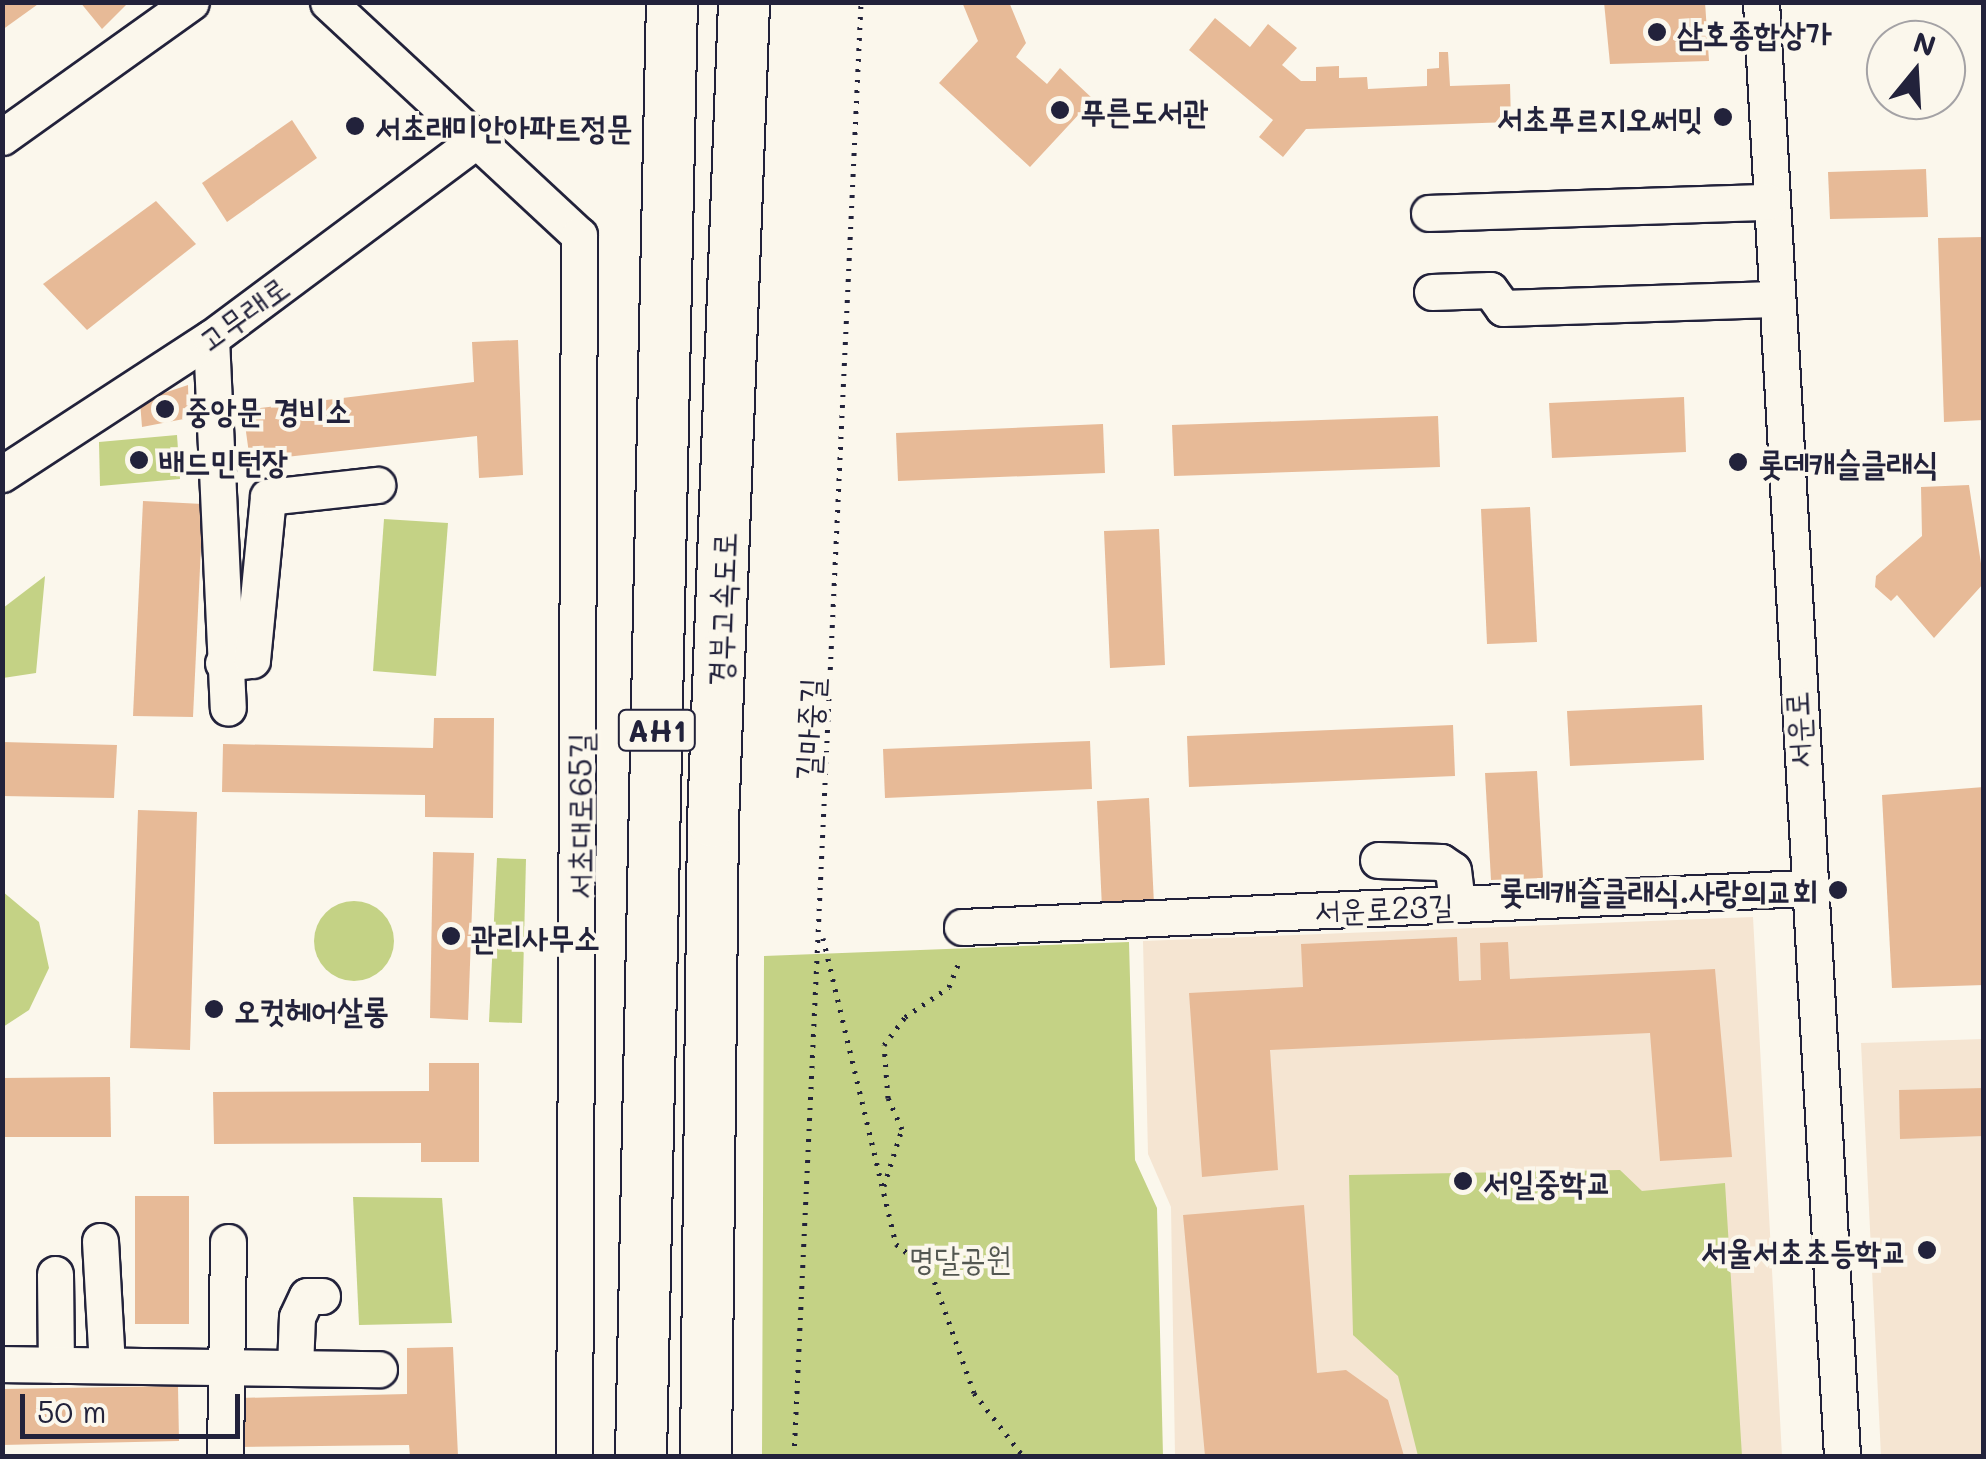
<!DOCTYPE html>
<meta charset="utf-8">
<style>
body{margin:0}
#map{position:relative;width:1986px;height:1459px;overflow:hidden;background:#fbf7ec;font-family:Mali,"Poor Story",sans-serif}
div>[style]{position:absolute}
.built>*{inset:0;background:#f5e5d2}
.green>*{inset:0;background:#c4d285}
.round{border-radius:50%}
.building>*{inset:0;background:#e7ba97}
.path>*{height:5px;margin-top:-2.5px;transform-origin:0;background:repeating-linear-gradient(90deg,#22223b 0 2.5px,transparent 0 10.5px)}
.roads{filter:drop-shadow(2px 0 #22223b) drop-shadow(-2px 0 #22223b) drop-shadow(0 2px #22223b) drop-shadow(0 -2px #22223b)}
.minor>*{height:35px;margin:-17.5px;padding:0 17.5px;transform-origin:17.5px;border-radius:17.5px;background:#fbf7ec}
.highway>*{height:50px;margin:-25px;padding:0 25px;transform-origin:25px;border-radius:25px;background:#fbf7ec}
.dots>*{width:28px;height:28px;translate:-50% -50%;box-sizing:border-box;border:5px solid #fbf7ec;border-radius:50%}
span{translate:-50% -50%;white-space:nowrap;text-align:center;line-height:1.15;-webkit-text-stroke:8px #fbf7ec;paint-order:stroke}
.shield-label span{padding:2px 8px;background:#fbf7ec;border:2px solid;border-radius:8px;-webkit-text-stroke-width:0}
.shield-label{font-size:30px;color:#22223b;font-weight:700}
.poi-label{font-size:32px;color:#22223b;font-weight:700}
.left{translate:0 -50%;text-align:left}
.right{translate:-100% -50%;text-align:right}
.street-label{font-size:32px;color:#22223b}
.park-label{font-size:32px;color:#535751}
.frame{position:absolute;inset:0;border:5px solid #22223b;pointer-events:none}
.north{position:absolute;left:1866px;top:20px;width:100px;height:100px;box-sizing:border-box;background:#fbf7ec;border:2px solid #a4a2a5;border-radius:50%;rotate:18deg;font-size:28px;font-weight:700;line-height:40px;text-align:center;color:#22223b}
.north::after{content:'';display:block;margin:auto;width:35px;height:45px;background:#22223b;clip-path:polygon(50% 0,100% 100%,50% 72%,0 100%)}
.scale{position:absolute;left:20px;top:1394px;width:220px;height:45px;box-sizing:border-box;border:5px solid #22223b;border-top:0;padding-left:12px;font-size:30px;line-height:35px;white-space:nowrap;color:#22223b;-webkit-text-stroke:8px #fbf7ec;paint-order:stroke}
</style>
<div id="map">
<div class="built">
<div style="clip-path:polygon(1753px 917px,1782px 1456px,1175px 1456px,1171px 1207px,1148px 1154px,1143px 941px)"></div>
<div style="clip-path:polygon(1983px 1039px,1983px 1456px,1881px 1456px,1861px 1043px)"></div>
</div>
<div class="green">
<div style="clip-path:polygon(177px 435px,180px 479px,100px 486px,99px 442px)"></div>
<div style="clip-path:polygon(384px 519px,448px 523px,436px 676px,373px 671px)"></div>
<div style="clip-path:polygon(45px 576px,36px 673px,3px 678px,3px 608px)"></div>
<div style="clip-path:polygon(497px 858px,526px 859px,522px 1023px,489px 1022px)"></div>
<div style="clip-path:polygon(2px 891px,39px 922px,49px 968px,29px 1010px,3px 1027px)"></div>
<div class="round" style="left:314px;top:901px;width:80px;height:80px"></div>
<div style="clip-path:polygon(1129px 942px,1135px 1160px,1157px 1208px,1163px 1456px,762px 1456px,764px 956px)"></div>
<div style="clip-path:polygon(1620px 1170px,1642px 1191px,1725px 1183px,1742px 1456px,1418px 1456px,1398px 1376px,1353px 1335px,1349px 1175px)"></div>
<div style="clip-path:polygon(353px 1197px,442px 1198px,452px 1323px,359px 1325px)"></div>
</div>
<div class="building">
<div style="clip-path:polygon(2px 2px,41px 2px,2px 30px)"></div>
<div style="clip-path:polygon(80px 2px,129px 2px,102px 29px)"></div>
<div style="clip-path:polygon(962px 2px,1009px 2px,1026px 43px,1016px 57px,1047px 84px,1060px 68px,1093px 99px,1030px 167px,939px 83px,978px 41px)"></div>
<div style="clip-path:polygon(1604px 2px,1705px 2px,1709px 61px,1610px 64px)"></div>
<div style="clip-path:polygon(1215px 18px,1250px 47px,1268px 24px,1297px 48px,1282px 65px,1301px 81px,1316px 81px,1316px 67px,1339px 66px,1339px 78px,1367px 77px,1368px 89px,1427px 86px,1427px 69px,1439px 68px,1439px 52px,1448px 52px,1450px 86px,1510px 84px,1511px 122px,1306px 129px,1283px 157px,1259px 137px,1273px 120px,1189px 50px)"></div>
<div style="clip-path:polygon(292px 120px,317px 158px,227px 222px,202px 183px)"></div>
<div style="clip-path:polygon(1926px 169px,1928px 217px,1830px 219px,1828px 172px)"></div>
<div style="clip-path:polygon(156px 201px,196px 244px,87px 330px,43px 284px)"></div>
<div style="clip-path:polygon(1984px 237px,1984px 420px,1944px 422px,1938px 238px)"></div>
<div style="clip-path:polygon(518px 340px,523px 475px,479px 478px,477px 436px,250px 461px,243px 410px,474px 382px,472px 342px)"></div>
<div style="clip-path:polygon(188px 385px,189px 418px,142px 427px,140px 401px)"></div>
<div style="clip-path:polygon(1684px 397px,1686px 452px,1552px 458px,1549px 403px)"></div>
<div style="clip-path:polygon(1438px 416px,1440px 467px,1174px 476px,1172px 425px)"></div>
<div style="clip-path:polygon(1103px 424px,1105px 473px,898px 481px,896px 433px)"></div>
<div style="clip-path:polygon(1969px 485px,1984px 583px,1934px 638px,1897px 595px,1891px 601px,1875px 587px,1876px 576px,1922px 536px,1921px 487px)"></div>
<div style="clip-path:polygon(143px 501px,203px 504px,193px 717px,133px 716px)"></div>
<div style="clip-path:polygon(1530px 507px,1537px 642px,1487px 644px,1481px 509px)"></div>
<div style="clip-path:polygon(1159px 529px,1165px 665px,1110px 668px,1104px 531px)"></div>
<div style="clip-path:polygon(1702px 705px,1704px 760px,1570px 766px,1567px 711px)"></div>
<div style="clip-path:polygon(434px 718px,494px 718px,493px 818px,425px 817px,425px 795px,222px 792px,223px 744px,433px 748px)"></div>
<div style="clip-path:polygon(1453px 725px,1455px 776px,1189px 787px,1187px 736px)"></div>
<div style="clip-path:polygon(1090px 741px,1092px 789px,885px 798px,883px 749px)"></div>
<div style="clip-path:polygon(2px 742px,117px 745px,114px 798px,2px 796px)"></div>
<div style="clip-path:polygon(1537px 771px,1543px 878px,1491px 880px,1485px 773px)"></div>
<div style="clip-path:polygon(1984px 787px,1984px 985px,1892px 988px,1882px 795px)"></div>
<div style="clip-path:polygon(1149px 798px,1154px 905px,1102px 908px,1097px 801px)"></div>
<div style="clip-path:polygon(138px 810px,197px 812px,190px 1050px,130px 1048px)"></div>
<div style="clip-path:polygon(433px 852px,474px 853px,468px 1020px,430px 1018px)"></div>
<div style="clip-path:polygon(1457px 937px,1459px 981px,1481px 980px,1480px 943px,1508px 942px,1510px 979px,1715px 969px,1732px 1157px,1660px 1161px,1650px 1033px,1270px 1050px,1278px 1170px,1202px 1177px,1189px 993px,1303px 987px,1301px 944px)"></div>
<div style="clip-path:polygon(429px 1063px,479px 1063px,479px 1162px,421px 1162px,421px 1143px,214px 1144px,213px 1092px,429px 1091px)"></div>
<div style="clip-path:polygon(110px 1077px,111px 1137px,2px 1137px,2px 1078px)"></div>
<div style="clip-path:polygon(1984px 1088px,1984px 1136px,1900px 1139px,1899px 1090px)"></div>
<div style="clip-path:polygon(135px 1196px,189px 1196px,189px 1324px,135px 1324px)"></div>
<div style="clip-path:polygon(1304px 1205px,1317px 1373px,1346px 1370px,1388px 1400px,1404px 1456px,1205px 1456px,1183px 1215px)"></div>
<div style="clip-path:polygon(453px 1347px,458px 1456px,410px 1456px,409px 1445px,237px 1447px,239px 1398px,407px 1394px,407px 1348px)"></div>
<div style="clip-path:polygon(178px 1386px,179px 1441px,2px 1445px,2px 1389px)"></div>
</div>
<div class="path">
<div style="left:823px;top:938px;width:315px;rotate:76.6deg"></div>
<div style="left:896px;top:1244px;width:45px;rotate:38.7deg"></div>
<div style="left:931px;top:1272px;width:128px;rotate:70.4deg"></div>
<div style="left:974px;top:1393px;width:80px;rotate:52.1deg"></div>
<div style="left:884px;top:1186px;width:60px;rotate:-72.5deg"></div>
<div style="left:902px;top:1129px;width:34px;rotate:-114deg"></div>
<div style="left:888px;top:1098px;width:53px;rotate:-94.3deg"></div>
<div style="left:884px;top:1045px;width:35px;rotate:-53deg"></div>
<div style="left:905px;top:1017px;width:53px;rotate:-34.3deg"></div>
<div style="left:949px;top:987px;width:31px;rotate:-68deg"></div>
<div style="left:794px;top:1456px;width:1456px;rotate:-87.36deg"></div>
</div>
<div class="roads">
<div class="minor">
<div style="left:328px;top:2px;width:342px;rotate:42.9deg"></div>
<div style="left:579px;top:235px;width:1221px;rotate:90.23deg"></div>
<div style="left:1761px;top:2px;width:1456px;rotate:86.81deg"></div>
<div style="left:2px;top:137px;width:232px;rotate:-35.5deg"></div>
<div style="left:1429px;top:213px;width:339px;rotate:-1.9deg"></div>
<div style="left:1432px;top:292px;width:58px;rotate:-2deg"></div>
<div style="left:1490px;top:290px;width:22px;rotate:54deg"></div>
<div style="left:1503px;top:308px;width:270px;rotate:-1.9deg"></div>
<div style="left:211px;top:338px;width:370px;rotate:87.4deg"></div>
<div style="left:2px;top:474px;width:249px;rotate:-33.1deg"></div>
<div style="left:211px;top:338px;width:329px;rotate:-36.7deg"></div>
<div style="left:223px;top:663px;width:29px;rotate:-6deg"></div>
<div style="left:252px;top:660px;width:164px;rotate:-84.4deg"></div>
<div style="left:268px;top:497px;width:110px;rotate:-6.3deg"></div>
<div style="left:1378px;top:860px;width:63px;rotate:1.8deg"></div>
<div style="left:1441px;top:862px;width:14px;rotate:34deg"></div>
<div style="left:1453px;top:870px;width:34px;rotate:83deg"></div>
<div style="left:962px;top:927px;width:844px;rotate:-2.65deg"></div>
<div style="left:100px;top:1241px;width:124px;rotate:86.8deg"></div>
<div style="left:55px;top:1274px;width:91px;rotate:89.4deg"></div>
<div style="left:2px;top:1364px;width:377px;rotate:0.8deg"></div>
<div style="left:295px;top:1368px;width:51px;rotate:-87.8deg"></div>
<div style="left:297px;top:1317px;width:23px;rotate:-65deg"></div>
<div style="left:307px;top:1296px;width:15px"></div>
<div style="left:225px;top:1456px;width:214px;rotate:-89.2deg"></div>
</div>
<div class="highway">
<div style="left:641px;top:1456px;width:1454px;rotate:-88.78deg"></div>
<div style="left:706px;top:1456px;width:634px;rotate:-89.37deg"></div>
<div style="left:713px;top:822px;width:821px;rotate:-87.83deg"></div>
</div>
</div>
<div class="dots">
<div style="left:1657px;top:32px;background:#22223b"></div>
<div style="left:1060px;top:110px;background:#22223b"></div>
<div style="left:1723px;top:117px;background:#22223b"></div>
<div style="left:355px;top:126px;background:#22223b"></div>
<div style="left:165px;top:409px;background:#22223b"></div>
<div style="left:139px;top:460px;background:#22223b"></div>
<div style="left:1738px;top:462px;background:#22223b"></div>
<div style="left:1838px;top:890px;background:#22223b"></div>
<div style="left:451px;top:936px;background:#22223b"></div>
<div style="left:214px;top:1009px;background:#22223b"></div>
<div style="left:1463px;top:1181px;background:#22223b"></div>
<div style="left:1927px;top:1250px;background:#22223b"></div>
</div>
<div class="shield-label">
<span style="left:657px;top:730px">AH1</span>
</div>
<div class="poi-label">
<span class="left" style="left:1677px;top:32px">삼호종합상가</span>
<span class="left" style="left:1080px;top:110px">푸른도서관</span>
<span class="right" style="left:1703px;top:117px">서초푸르지오써밋</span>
<span class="left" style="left:375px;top:126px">서초래미안아파트정문</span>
<span class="left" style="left:185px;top:409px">중앙문 경비소</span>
<span class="left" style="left:159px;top:460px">배드민턴장</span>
<span class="left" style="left:1758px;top:462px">롯데캐슬클래식</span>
<span class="right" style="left:1818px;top:890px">롯데캐슬클래식.사랑의교회</span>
<span class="left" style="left:471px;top:936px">관리사무소</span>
<span class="left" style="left:234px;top:1009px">오컷헤어살롱</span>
<span class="left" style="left:1483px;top:1181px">서일중학교</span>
<span class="right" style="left:1907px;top:1250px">서울서초초등학교</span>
</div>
<div class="street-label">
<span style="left:243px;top:313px;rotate:-36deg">고무래로</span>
<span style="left:721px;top:609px;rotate:-88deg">경부고속도로</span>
<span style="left:808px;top:729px;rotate:-87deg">길마중길</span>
<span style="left:1797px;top:730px;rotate:-93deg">서운로</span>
<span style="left:579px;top:816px;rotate:-90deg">서초대로65길</span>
<span style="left:1384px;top:907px;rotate:-2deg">서운로23길</span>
</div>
<div class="park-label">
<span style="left:960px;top:1257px">명달공원</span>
</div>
<div class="frame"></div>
<div class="north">N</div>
<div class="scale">50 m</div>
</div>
